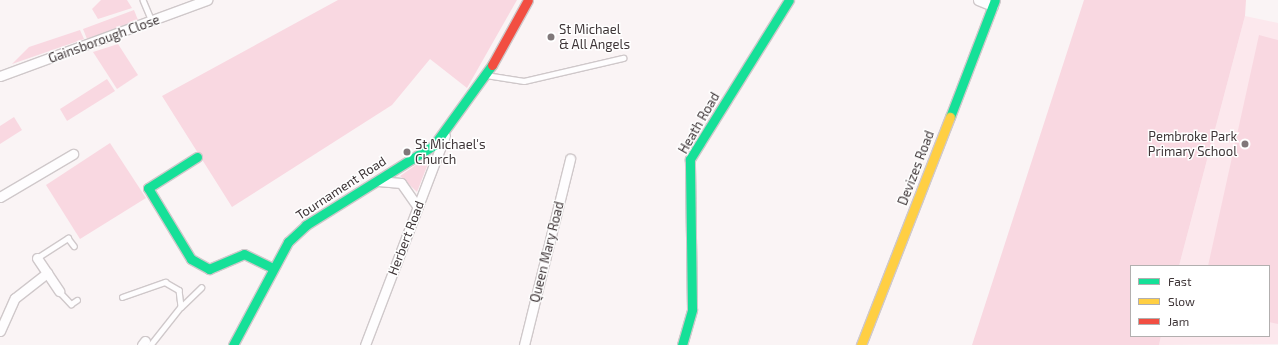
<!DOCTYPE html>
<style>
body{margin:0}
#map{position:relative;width:1278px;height:345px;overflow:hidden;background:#faf4f5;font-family:"Exo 2",sans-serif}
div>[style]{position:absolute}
.built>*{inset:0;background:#fce8ed}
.green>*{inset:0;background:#f9d8e1}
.roads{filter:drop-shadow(1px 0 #cfc8ca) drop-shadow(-1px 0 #cfc8ca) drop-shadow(0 1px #cfc8ca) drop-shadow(0 -1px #cfc8ca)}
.lane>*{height:4.5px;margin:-2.25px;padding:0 2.25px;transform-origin:2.25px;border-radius:2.25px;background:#fefdfe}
.street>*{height:9px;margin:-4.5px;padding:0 4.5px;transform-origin:4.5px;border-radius:4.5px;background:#fefdfe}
.fast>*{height:9px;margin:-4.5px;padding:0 4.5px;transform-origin:4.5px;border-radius:4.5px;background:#16e098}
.slow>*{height:9px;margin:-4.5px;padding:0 4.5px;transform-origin:4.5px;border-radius:4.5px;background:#ffcf43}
.jam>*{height:9px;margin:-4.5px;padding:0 4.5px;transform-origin:4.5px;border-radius:4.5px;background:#f24e42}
.dots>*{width:11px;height:11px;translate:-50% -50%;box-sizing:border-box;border:2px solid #fff;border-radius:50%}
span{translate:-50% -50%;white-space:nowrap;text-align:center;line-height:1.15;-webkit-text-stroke:3px #fff;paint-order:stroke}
.poi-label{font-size:13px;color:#3f3638}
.left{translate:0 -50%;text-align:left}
.right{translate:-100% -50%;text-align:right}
.street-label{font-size:13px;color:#3f3638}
.legend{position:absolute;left:1130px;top:265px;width:140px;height:72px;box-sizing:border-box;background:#fff;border:1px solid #b2afaf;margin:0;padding:5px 7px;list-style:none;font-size:12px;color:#3f3638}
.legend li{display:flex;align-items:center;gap:8px;height:20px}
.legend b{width:20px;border:1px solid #b2afaf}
</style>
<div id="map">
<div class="built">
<div style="clip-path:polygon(1245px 16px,1278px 23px,1278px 344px,1159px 345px,1161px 336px,1269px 336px,1269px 266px,1179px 266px)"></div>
</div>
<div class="green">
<div style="clip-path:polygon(101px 0,127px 0,132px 8px,98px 19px,92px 9px)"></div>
<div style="clip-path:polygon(338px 0,517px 0,467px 88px,430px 59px,392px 105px,232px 207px,162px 96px)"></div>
<div style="clip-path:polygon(1084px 0,1246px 0,1245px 16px,1179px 266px,1131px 266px,1131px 336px,1161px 336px,1159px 345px,972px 345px)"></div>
<div style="clip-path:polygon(134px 10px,138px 20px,87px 39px,83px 29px)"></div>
<div style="clip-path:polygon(80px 30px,84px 39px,12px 64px,29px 47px)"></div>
<div style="clip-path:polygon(1259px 35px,1278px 40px,1278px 324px,1269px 322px,1269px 266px,1208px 266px)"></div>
<div style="clip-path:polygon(118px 44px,138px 75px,117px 89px,93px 52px)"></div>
<div style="clip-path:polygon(107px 79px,115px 91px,67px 121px,60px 109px)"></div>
<div style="clip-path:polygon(14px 117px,22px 130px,0 144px,0 126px)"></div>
<div style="clip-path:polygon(110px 143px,146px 198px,80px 239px,46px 185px)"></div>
<div style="clip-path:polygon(430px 155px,431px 156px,417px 192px,400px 176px)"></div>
</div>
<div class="roads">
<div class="lane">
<div style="left:143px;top:0;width:23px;rotate:67deg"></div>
<div style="left:486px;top:75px;width:38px;rotate:9deg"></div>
<div style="left:524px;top:81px;width:102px;rotate:-13.1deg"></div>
<div style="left:37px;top:258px;width:37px;rotate:-33deg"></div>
<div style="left:68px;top:238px;width:10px;rotate:53deg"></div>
<div style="left:59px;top:291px;width:18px;rotate:47deg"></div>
<div style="left:71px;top:304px;width:7px;rotate:-34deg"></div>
<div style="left:122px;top:297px;width:46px;rotate:-19.2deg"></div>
<div style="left:165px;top:282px;width:16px;rotate:30deg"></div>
<div style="left:179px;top:290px;width:17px;rotate:83deg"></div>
<div style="left:181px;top:307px;width:48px;rotate:128.3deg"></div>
<div style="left:181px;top:307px;width:28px;rotate:-44deg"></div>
</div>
<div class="street">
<div style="left:978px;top:0;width:16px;rotate:22deg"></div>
<div style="left:0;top:76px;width:221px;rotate:-20.2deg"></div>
<div style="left:378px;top:181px;width:23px;rotate:5deg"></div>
<div style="left:401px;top:183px;width:29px;rotate:55deg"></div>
<div style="left:0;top:197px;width:85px;rotate:-30.5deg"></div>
<div style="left:37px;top:258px;width:40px;rotate:56deg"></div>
<div style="left:0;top:331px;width:36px;rotate:-66deg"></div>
<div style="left:15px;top:298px;width:41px;rotate:-38deg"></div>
<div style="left:142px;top:345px;width:5px;rotate:-53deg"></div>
<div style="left:365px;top:345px;width:224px;rotate:-69.1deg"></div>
<div style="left:524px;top:345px;width:192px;rotate:-76.1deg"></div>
</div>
<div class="fast">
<div style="left:950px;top:117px;width:125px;rotate:-69deg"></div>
<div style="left:197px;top:157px;width:58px;rotate:147.7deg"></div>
<div style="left:148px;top:188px;width:83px;rotate:58.8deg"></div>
<div style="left:191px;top:259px;width:21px;rotate:29deg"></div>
<div style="left:209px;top:269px;width:38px;rotate:-23deg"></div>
<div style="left:244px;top:254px;width:32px;rotate:26deg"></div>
<div style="left:233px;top:345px;width:117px;rotate:-61.9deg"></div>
<div style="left:288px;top:242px;width:25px;rotate:-43deg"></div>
<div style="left:306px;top:225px;width:151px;rotate:-32deg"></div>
<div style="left:434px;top:145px;width:99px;rotate:-54.1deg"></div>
<div style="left:682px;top:345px;width:37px;rotate:-74deg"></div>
<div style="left:692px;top:309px;width:150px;rotate:-90.8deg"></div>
<div style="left:690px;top:159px;width:187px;rotate:-58.1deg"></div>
</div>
<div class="slow">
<div style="left:861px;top:345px;width:245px;rotate:-68.7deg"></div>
</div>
<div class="jam">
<div style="left:492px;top:65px;width:74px;rotate:-61deg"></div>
</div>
</div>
<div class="dots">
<div style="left:551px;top:37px;background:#80787a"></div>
<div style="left:1245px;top:144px;background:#80787a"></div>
<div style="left:407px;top:152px;background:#80787a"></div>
</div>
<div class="poi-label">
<span class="left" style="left:559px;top:37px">St Michael<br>&amp; All Angels</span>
<span class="right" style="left:1237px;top:144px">Pembroke Park<br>Primary School</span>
<span class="left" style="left:415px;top:152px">St Michael's<br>Church</span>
</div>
<div class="street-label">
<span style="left:104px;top:39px;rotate:-20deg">Gainsborough Close</span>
<span style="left:699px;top:123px;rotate:-60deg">Heath Road</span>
<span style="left:916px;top:168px;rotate:-69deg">Devizes Road</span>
<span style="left:341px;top:188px;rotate:-33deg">Tournament Road</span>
<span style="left:406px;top:238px;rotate:-69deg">Herbert Road</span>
<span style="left:547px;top:252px;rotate:-76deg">Queen Mary Road</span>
</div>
<ul class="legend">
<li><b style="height:5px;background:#16e098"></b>Fast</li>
<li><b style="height:5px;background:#ffcf43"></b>Slow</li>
<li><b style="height:5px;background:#f24e42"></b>Jam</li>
</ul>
</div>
